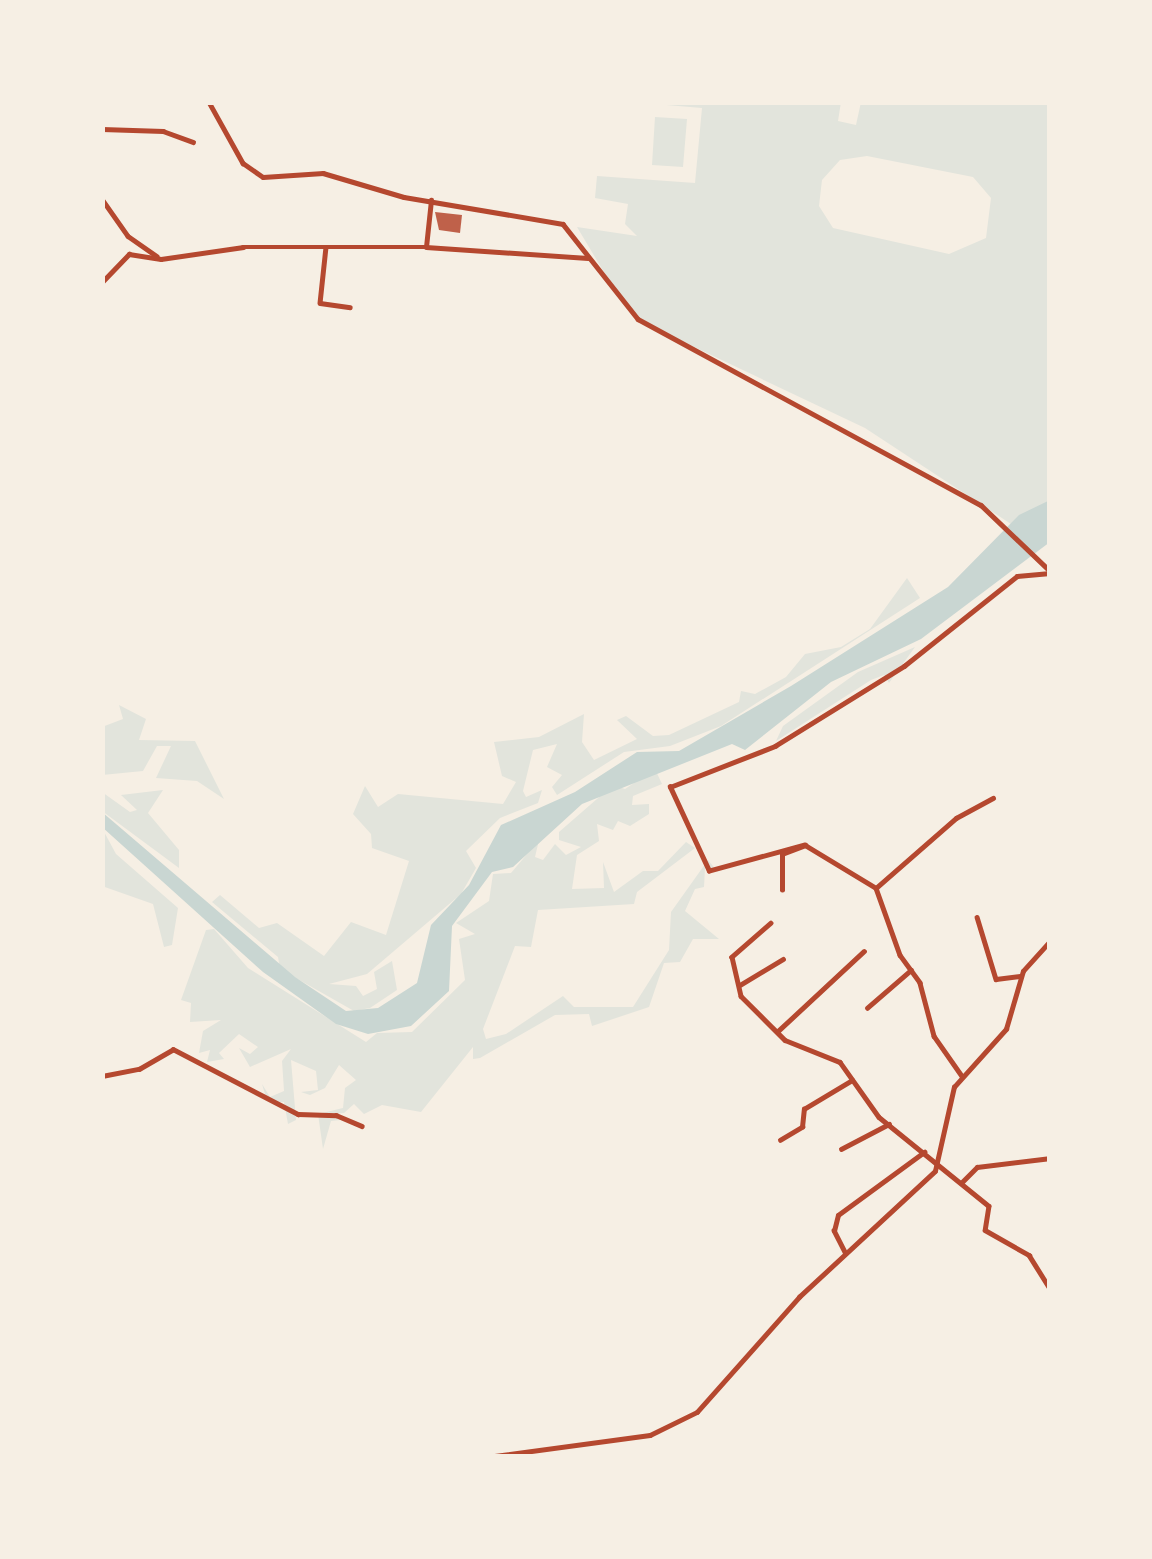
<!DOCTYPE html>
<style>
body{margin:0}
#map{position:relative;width:1152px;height:1559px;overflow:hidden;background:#f6efe4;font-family:Ubuntu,sans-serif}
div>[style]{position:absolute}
.green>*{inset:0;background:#e2e4dc}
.water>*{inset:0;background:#c9d6d2}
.building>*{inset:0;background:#bf614a}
.minor>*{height:4.5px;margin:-2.25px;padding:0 2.25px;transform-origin:2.25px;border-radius:2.25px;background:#b5482f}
span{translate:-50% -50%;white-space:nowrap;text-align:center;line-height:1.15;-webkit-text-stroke:9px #f6efe4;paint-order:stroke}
.frame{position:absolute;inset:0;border:105px solid #f6efe4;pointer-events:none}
</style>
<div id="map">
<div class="green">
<div style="clip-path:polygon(evenodd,631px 102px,841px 102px,838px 121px,856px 125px,861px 102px,1050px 102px,1050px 500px,1011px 524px,865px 428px,650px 326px,623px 304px,577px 227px,637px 236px,625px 224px,628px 204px,595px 198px,597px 176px,695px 183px,702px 108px,631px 102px,867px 156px,973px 177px,991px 198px,986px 238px,949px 254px,833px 228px,819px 206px,822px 180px,840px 160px,867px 156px)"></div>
<div style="clip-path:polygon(655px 117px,687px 119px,683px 167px,652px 165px)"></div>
<div style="clip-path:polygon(907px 578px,920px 598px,721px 726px,670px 746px,624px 752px,557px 795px,552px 787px,562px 775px,547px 767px,557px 744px,533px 750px,523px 791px,526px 797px,542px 790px,538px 803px,500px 818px,466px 851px,476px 868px,461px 894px,367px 974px,329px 984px,356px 986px,363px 996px,377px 989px,374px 972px,392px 961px,397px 990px,370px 1008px,354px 1011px,280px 969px,278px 957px,212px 902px,220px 895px,259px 928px,277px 923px,324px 956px,351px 922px,386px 935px,409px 861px,372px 848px,371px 834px,353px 814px,365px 786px,378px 807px,398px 794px,503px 804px,516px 782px,502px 776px,494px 742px,539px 737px,584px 714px,582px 742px,594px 760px,637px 739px,617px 720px,626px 716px,653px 736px,669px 735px,739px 702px,741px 691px,755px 694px,786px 677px,805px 654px,841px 647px,870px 629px)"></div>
<div style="clip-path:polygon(915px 647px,889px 683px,884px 675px,871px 680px,776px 741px,783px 726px,858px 672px)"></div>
<div style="clip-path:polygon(119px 705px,146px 719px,139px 740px,195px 741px,224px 799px,197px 781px,156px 778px,171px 746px,157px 746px,143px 771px,102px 775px,102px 727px,123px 719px)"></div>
<div style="clip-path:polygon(655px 769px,662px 784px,633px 796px,632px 805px,649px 804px,649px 814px,630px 826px,618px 821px,613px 830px,597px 824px,599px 841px,577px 855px,572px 889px,604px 888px,603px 862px,614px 892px,643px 871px,658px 871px,686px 842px,695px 848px,637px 892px,634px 904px,538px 910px,531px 947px,515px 946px,483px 1029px,486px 1039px,506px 1034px,563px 996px,574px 1007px,633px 1007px,669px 950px,671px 912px,708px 860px,717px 871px,705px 868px,704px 887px,695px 889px,685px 911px,719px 939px,693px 939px,680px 962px,664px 963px,649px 1007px,592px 1026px,589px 1014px,555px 1015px,480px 1058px,473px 1059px,473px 1047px,421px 1112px,382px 1105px,364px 1114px,354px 1104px,344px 1113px,330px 1114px,349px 1119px,331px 1121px,323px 1149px,318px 1114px,343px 1108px,345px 1088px,356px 1080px,339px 1065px,325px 1088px,310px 1095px,301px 1092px,318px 1090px,316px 1071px,291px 1060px,296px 1120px,288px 1124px,284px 1102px,274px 1102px,265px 1094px,262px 1084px,270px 1097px,284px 1091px,282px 1061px,291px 1049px,250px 1067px,239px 1048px,250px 1054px,258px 1047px,239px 1034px,219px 1053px,224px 1059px,207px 1062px,210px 1050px,199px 1053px,203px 1031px,221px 1020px,190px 1022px,191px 1003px,181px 1000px,206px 930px,214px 929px,248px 968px,366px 1042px,377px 1033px,412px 1032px,465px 980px,459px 939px,475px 934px,456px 923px,489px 901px,493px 874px,511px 873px,539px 840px,535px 857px,543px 860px,555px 844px,566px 855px,581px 847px,559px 840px,559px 832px,613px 785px,625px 789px)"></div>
<div style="clip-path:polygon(163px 790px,148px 813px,179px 850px,179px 868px,102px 811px,102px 792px,130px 812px,137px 810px,121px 795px)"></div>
<div style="clip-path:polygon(102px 828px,116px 854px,178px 908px,172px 945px,164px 947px,153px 904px,102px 886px)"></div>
</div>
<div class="water">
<div style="clip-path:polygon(1050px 500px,1050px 542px,921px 639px,831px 682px,745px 750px,732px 744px,582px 804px,513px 867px,492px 872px,452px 926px,449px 991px,411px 1026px,368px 1034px,336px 1024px,263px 972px,102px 827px,102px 812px,295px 977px,346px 1011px,378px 1008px,417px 983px,431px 925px,469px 885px,501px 825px,575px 792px,637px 752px,679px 751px,791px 686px,948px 587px,1019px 515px)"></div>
</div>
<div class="building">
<div style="clip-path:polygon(435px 212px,462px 215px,460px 233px,439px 230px)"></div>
</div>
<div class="minor">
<div style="left:209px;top:102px;width:70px;rotate:60.9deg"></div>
<div style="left:243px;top:163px;width:24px;rotate:35deg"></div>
<div style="left:263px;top:177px;width:60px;rotate:-3.8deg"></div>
<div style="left:323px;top:173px;width:84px;rotate:16.5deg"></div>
<div style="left:404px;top:197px;width:161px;rotate:9.6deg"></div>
<div style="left:563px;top:224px;width:121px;rotate:51.7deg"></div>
<div style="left:638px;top:319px;width:390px;rotate:28.5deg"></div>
<div style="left:981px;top:505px;width:95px;rotate:43.7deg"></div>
<div style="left:102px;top:129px;width:61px;rotate:1.9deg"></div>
<div style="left:163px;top:131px;width:32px;rotate:20deg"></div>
<div style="left:102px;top:199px;width:45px;rotate:54.9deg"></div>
<div style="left:128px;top:236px;width:35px;rotate:35deg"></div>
<div style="left:326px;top:247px;width:56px;rotate:96.1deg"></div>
<div style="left:320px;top:303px;width:30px;rotate:8deg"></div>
<div style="left:426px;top:247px;width:47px;rotate:-83.9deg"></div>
<div style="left:102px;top:282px;width:39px;rotate:-46deg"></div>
<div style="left:129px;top:254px;width:32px;rotate:9deg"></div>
<div style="left:161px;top:259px;width:83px;rotate:-8.3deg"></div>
<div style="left:243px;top:247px;width:183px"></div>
<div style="left:426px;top:247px;width:162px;rotate:3.9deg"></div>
<div style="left:805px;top:845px;width:99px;rotate:164.8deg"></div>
<div style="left:709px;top:871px;width:93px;rotate:-114.9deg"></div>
<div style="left:670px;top:787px;width:113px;rotate:-21.3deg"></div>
<div style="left:775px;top:746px;width:152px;rotate:-31.8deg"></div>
<div style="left:904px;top:666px;width:144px;rotate:-38.5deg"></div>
<div style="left:1017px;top:576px;width:33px;rotate:-5deg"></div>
<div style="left:876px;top:888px;width:106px;rotate:-41.2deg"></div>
<div style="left:956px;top:818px;width:42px;rotate:-28.4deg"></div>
<div style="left:782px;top:890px;width:36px;rotate:-90deg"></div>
<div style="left:782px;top:854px;width:25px;rotate:-21deg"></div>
<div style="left:805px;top:845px;width:83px;rotate:31.2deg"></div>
<div style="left:876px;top:888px;width:71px;rotate:70.3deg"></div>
<div style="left:900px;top:955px;width:34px;rotate:54deg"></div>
<div style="left:920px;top:983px;width:55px;rotate:75.2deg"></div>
<div style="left:934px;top:1036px;width:49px;rotate:55deg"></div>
<div style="left:977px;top:917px;width:65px;rotate:73deg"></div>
<div style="left:996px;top:979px;width:24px;rotate:-7deg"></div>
<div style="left:771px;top:923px;width:52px;rotate:138.9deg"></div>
<div style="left:732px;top:957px;width:40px;rotate:77deg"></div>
<div style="left:741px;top:996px;width:62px;rotate:45deg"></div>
<div style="left:785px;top:1040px;width:59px;rotate:21.8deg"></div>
<div style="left:840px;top:1062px;width:67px;rotate:54.7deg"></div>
<div style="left:879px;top:1117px;width:141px;rotate:39deg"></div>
<div style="left:989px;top:1206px;width:24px;rotate:99deg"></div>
<div style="left:985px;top:1230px;width:51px;rotate:29.6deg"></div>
<div style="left:1029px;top:1255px;width:40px;rotate:58deg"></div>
<div style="left:740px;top:985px;width:50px;rotate:-31.2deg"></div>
<div style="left:867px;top:1008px;width:58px;rotate:-40.8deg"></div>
<div style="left:778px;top:1031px;width:117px;rotate:-42.9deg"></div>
<div style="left:102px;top:1076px;width:38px;rotate:-11deg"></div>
<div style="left:139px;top:1069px;width:39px;rotate:-30deg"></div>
<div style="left:173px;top:1049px;width:141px;rotate:27.5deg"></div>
<div style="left:298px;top:1114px;width:38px;rotate:2deg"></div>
<div style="left:336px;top:1115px;width:28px;rotate:23deg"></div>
<div style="left:780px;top:1140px;width:26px;rotate:-31deg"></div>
<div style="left:802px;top:1127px;width:18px;rotate:-84deg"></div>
<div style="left:804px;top:1109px;width:56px;rotate:-31.1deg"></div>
<div style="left:841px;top:1149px;width:54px;rotate:-27.5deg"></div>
<div style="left:962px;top:1182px;width:21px;rotate:-45deg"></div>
<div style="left:977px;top:1167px;width:74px;rotate:-7deg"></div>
<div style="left:845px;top:1253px;width:25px;rotate:-117deg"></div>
<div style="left:834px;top:1231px;width:16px;rotate:-76deg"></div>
<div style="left:838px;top:1215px;width:107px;rotate:-36.2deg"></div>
<div style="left:487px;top:1457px;width:164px;rotate:-7.7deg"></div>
<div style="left:650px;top:1435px;width:52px;rotate:-26.1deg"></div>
<div style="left:697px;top:1412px;width:154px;rotate:-48.4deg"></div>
<div style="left:799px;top:1297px;width:185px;rotate:-42.8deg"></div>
<div style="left:935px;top:1171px;width:86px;rotate:-77.3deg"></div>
<div style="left:954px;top:1087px;width:78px;rotate:-48.1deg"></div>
<div style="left:1006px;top:1029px;width:60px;rotate:-73.7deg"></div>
<div style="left:1023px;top:971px;width:40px;rotate:-48deg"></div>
</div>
<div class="frame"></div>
</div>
